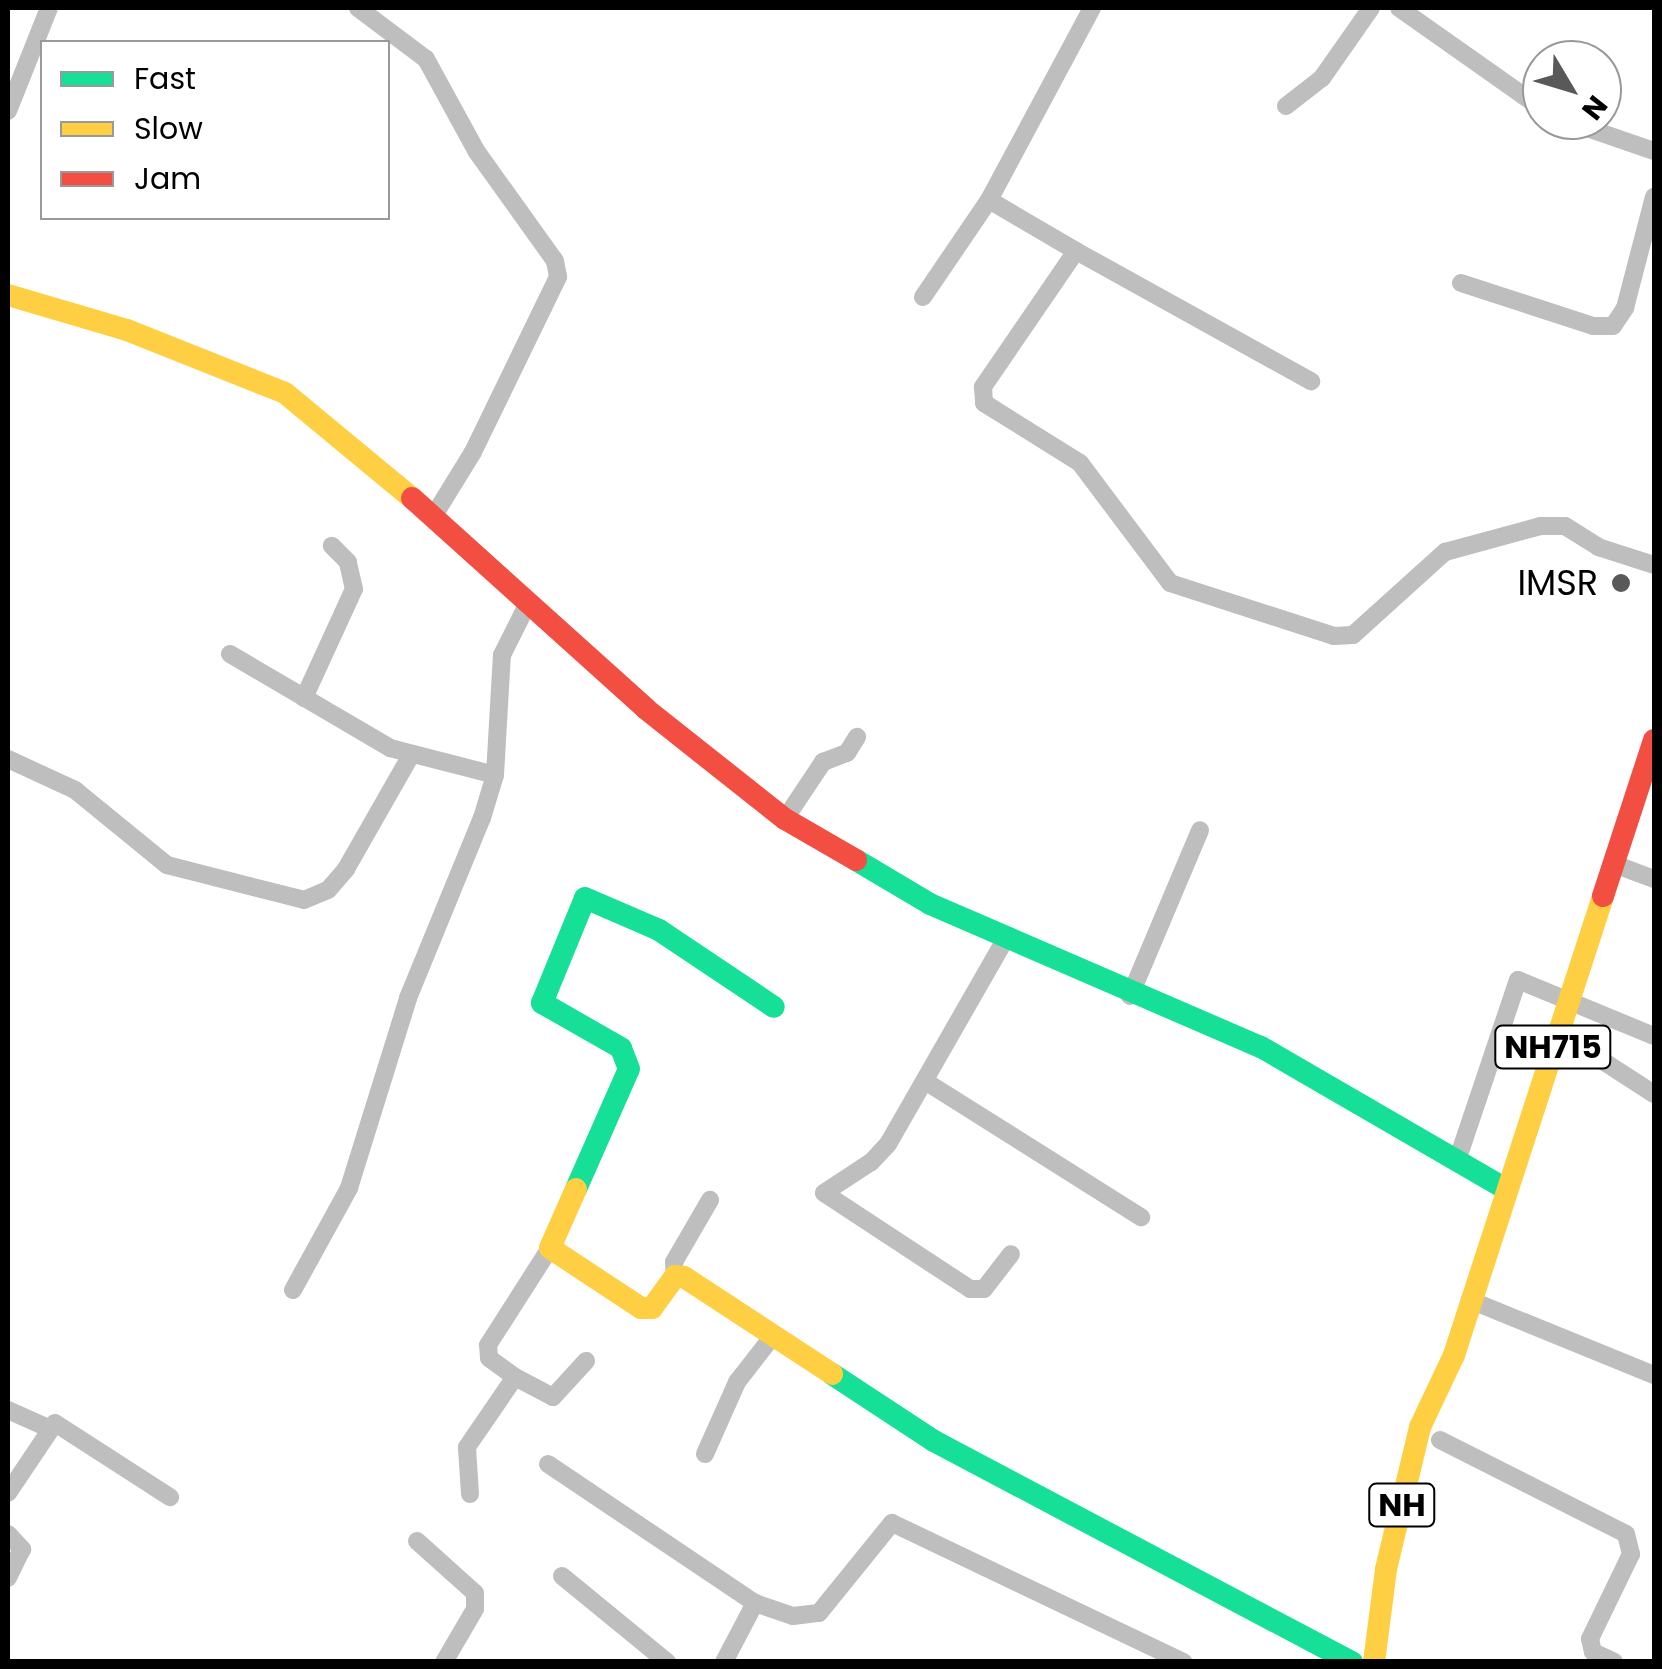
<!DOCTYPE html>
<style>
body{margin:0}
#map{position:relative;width:1662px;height:1669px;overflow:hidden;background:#fff;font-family:Poppins,sans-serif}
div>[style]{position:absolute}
.street>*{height:18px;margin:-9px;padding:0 9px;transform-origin:9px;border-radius:9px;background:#bebebe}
.fast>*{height:22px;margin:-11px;padding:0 11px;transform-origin:11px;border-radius:11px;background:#16e098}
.slow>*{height:22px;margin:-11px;padding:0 11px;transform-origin:11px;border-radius:11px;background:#ffcf43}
.jam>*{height:22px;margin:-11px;padding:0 11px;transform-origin:11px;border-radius:11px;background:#f24e42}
.dots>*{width:28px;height:28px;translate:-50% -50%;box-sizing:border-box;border:5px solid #fff;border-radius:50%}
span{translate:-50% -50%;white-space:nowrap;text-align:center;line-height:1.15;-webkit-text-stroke:8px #fff;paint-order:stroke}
.shield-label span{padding:2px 8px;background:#fff;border:2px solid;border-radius:8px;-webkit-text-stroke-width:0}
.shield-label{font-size:32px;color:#000;font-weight:700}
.poi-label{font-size:35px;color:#000}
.right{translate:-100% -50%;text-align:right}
.frame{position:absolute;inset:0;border:10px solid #000;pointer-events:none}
.legend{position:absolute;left:40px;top:40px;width:350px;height:180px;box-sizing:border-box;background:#fff;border:2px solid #999;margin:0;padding:12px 18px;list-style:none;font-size:30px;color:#000}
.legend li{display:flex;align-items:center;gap:20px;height:50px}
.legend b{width:50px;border:2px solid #999}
.north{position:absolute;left:1522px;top:40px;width:100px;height:100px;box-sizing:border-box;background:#fff;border:2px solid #999;border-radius:50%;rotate:128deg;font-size:28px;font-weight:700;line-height:40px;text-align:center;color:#000}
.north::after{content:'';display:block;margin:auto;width:35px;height:45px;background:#595959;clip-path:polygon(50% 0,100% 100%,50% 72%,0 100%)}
</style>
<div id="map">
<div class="street">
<div style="left:358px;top:8px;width:85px;rotate:36.9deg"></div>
<div style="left:426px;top:59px;width:106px;rotate:61.3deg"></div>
<div style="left:477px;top:152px;width:134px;rotate:54.4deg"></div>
<div style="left:555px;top:261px;width:16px;rotate:79deg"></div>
<div style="left:558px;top:277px;width:195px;rotate:115.9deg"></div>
<div style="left:473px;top:452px;width:76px;rotate:121.6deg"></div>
<div style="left:1092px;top:8px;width:218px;rotate:118.2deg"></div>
<div style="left:989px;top:200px;width:101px;rotate:30.4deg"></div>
<div style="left:1076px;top:251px;width:165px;rotate:124.4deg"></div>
<div style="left:983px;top:387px;width:16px;rotate:86deg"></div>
<div style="left:984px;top:403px;width:113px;rotate:32deg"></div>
<div style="left:1080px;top:463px;width:150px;rotate:53.1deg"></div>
<div style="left:1170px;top:583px;width:172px;rotate:17.9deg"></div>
<div style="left:1334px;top:636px;width:19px;rotate:-3deg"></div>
<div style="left:1353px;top:635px;width:124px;rotate:-42.1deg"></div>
<div style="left:1445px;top:552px;width:99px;rotate:-15.2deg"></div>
<div style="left:1541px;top:526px;width:24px"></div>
<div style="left:1565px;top:526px;width:39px;rotate:32deg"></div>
<div style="left:1598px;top:547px;width:59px;rotate:17.8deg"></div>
<div style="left:1399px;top:8px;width:175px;rotate:35.2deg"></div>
<div style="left:1286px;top:106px;width:46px;rotate:-37.9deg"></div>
<div style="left:1322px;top:78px;width:85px;rotate:-55deg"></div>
<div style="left:8px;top:111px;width:111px;rotate:-68.3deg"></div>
<div style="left:1564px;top:120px;width:95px;rotate:19deg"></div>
<div style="left:1076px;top:251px;width:269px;rotate:29deg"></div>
<div style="left:1461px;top:283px;width:139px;rotate:18deg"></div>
<div style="left:1593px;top:326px;width:20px"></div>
<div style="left:1613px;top:326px;width:22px;rotate:-56deg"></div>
<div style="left:1625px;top:308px;width:115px;rotate:-75.4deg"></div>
<div style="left:923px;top:297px;width:117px;rotate:-55.8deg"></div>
<div style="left:230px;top:654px;width:186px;rotate:30.4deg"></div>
<div style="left:390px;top:748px;width:108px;rotate:14.4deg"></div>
<div style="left:304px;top:698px;width:120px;rotate:-65.4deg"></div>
<div style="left:354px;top:589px;width:28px;rotate:-103deg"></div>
<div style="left:348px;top:562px;width:23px;rotate:-135deg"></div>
<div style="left:8px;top:759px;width:74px;rotate:24.8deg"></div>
<div style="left:75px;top:790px;width:119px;rotate:39.2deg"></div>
<div style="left:167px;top:865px;width:141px;rotate:14.3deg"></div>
<div style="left:304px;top:900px;width:26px;rotate:-23deg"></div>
<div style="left:328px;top:890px;width:28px;rotate:-49deg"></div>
<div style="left:346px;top:869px;width:129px;rotate:-60.3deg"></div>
<div style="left:785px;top:819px;width:69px;rotate:-56.3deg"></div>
<div style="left:823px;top:762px;width:26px;rotate:-21deg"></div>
<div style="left:847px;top:753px;width:19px;rotate:-58deg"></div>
<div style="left:1614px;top:864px;width:43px;rotate:20.6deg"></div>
<div style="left:1006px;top:938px;width:237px;rotate:119.8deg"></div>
<div style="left:888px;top:1144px;width:25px;rotate:133deg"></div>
<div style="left:871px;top:1162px;width:56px;rotate:146.6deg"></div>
<div style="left:824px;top:1193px;width:175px;rotate:33.3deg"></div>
<div style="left:970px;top:1289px;width:14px"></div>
<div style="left:984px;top:1289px;width:44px;rotate:-52.4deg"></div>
<div style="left:1130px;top:996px;width:180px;rotate:-67.1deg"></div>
<div style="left:1558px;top:1032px;width:114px;rotate:32.9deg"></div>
<div style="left:928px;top:1083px;width:252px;rotate:32.2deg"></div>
<div style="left:1457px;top:1161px;width:191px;rotate:-71.4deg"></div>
<div style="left:1518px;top:980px;width:147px;rotate:22.4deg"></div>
<div style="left:675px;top:1276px;width:14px;rotate:-94deg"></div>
<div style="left:674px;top:1262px;width:72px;rotate:-59.9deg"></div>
<div style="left:293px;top:1290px;width:116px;rotate:-61.2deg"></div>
<div style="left:349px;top:1188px;width:199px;rotate:-72.7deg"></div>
<div style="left:408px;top:998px;width:195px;rotate:-67.7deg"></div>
<div style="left:482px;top:818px;width:45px;rotate:-73.2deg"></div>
<div style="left:495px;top:775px;width:120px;rotate:-86.7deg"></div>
<div style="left:502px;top:655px;width:58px;rotate:-63.4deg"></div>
<div style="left:1470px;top:1300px;width:199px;rotate:22.2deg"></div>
<div style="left:515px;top:1377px;width:43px;rotate:27.8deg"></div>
<div style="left:553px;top:1397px;width:49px;rotate:-47.5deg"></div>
<div style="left:8px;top:1410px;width:44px;rotate:24.2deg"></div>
<div style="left:1440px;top:1440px;width:208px;rotate:26.8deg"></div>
<div style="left:1626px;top:1534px;width:21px;rotate:76deg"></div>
<div style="left:1631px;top:1554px;width:94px;rotate:115.8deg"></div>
<div style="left:1590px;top:1639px;width:13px;rotate:77deg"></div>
<div style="left:1593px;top:1652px;width:23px;rotate:25deg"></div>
<div style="left:705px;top:1454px;width:79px;rotate:-66deg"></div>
<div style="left:737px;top:1382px;width:57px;rotate:-52.1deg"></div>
<div style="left:548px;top:1464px;width:249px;rotate:33.9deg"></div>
<div style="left:8px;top:1493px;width:84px;rotate:-56.1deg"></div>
<div style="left:55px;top:1423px;width:137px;rotate:32.8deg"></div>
<div style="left:470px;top:1494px;width:47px;rotate:-93.7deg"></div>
<div style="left:467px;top:1447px;width:85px;rotate:-55.6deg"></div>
<div style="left:515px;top:1377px;width:32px;rotate:-144deg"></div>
<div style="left:489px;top:1358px;width:13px;rotate:-94deg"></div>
<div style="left:488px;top:1345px;width:115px;rotate:-57.4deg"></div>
<div style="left:8px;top:1534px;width:21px;rotate:47deg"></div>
<div style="left:22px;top:1549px;width:32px;rotate:116deg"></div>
<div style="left:417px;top:1541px;width:78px;rotate:41.9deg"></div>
<div style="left:475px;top:1593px;width:16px;rotate:90deg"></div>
<div style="left:475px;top:1609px;width:61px;rotate:120.3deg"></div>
<div style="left:562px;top:1576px;width:136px;rotate:39.3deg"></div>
<div style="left:724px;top:1662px;width:67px;rotate:-62.3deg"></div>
<div style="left:755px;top:1603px;width:40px;rotate:18.9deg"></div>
<div style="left:793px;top:1616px;width:26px;rotate:-7deg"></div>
<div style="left:819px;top:1613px;width:116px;rotate:-51deg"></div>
<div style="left:892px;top:1523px;width:323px;rotate:25.5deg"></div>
</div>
<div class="fast">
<div style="left:856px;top:860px;width:86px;rotate:30.7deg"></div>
<div style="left:930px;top:904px;width:361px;rotate:23.4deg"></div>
<div style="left:1261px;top:1047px;width:283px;rotate:30.1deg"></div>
<div style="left:576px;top:1189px;width:131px;rotate:-66.2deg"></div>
<div style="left:629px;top:1069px;width:22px;rotate:-111deg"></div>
<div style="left:621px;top:1048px;width:91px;rotate:-150.3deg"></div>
<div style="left:542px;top:1003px;width:113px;rotate:-67.7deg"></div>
<div style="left:585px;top:898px;width:81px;rotate:23.4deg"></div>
<div style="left:659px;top:930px;width:138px;rotate:33.8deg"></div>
<div style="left:832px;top:1374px;width:122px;rotate:33.3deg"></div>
<div style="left:934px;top:1441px;width:473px;rotate:27.9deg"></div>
</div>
<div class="slow">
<div style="left:8px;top:295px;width:124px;rotate:16.4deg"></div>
<div style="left:127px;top:330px;width:170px;rotate:21.7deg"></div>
<div style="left:285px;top:393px;width:165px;rotate:39.6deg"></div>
<div style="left:576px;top:1189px;width:64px;rotate:113.8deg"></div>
<div style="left:550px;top:1248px;width:109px;rotate:33.4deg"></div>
<div style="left:641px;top:1308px;width:11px"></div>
<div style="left:652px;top:1308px;width:39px;rotate:-54deg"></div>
<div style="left:675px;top:1276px;width:9px;rotate:6deg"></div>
<div style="left:684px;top:1277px;width:177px;rotate:33.2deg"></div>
<div style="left:1374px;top:1662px;width:94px;rotate:-82.6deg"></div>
<div style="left:1386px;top:1569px;width:146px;rotate:-76.5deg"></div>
<div style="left:1420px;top:1427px;width:80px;rotate:-64.7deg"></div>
<div style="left:1454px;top:1355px;width:483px;rotate:-72deg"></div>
</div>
<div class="jam">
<div style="left:412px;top:498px;width:315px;rotate:42deg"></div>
<div style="left:646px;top:709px;width:177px;rotate:38.4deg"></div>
<div style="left:785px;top:819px;width:82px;rotate:30deg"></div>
<div style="left:1603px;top:896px;width:164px;rotate:-71.9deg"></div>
</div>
<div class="dots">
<div style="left:1621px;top:583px;background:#595959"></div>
</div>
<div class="shield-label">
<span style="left:1553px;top:1047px">NH715</span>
<span style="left:1402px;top:1505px">NH</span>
</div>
<div class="poi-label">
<span class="right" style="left:1598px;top:583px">IMSR</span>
</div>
<div class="frame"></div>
<ul class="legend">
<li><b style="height:12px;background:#16e098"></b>Fast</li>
<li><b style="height:12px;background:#ffcf43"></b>Slow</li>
<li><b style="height:12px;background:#f24e42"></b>Jam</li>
</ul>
<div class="north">N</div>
</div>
